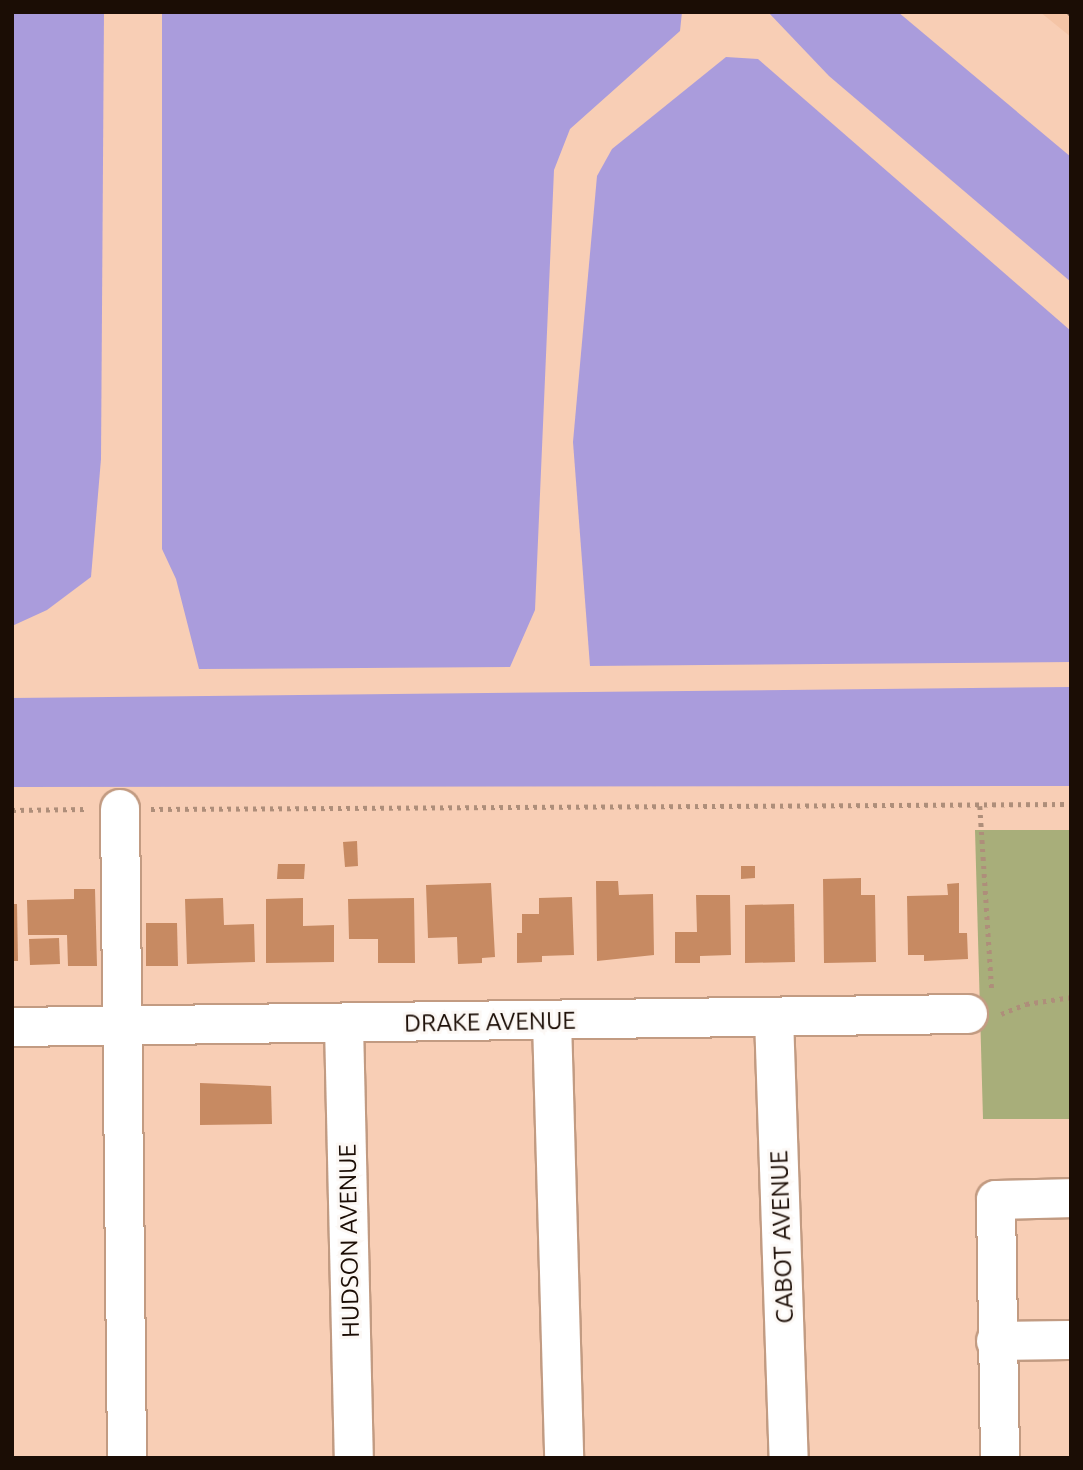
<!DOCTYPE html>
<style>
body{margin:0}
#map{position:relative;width:1083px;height:1470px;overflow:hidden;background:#f8ceb5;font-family:Ubuntu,sans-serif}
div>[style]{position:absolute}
.built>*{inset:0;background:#f4c4a6}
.green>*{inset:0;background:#a8ae7a}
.water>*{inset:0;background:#aa9cdc}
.building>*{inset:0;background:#c78a62}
.path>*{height:4.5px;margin-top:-2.25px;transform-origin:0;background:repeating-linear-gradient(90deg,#ae8e7a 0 3.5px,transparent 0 8.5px)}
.roads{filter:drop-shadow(2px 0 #c29b82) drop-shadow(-2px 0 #c29b82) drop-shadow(0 2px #c29b82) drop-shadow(0 -2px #c29b82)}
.minor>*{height:38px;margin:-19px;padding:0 19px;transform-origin:19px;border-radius:19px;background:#fff}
.rail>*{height:5px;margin-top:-2.5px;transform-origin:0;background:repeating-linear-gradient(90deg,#715849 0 14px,transparent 0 21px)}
span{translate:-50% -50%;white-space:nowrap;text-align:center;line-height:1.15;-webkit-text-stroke:6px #fcf8f5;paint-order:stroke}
.street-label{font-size:24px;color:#1b0d05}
.frame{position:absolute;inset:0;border:14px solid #1b0d05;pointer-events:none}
</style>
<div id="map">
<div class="built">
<div style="clip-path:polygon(1040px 12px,1071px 12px,1071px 37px)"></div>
</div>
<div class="green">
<div style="clip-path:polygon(975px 830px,1071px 830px,1071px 1119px,983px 1119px)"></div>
</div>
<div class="water">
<div style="clip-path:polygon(12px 12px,104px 12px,101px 459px,91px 577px,47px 610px,12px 626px)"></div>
<div style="clip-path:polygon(162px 12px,682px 12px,680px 31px,570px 129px,554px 170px,535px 610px,510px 667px,199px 669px,176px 579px,162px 549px)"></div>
<div style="clip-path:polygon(768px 12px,898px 12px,1071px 157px,1071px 282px,829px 76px)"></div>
<div style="clip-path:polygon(726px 57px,758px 59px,1071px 331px,1071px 662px,590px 666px,573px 442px,597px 176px,612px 149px)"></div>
<div style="clip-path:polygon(1071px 687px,1071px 786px,12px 787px,12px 698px)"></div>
</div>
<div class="building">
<div style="clip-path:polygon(357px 841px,358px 866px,345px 867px,343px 842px)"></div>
<div style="clip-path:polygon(278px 864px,305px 864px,304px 879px,277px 879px)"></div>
<div style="clip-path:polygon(741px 866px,755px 866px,755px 878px,741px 879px)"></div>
<div style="clip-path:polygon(861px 878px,861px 895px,875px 895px,876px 962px,824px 963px,823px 879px)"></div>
<div style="clip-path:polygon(596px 881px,618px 881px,619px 895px,653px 894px,654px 955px,597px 961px)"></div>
<div style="clip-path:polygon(491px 883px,495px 957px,482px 958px,482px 963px,458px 964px,457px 937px,428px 938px,426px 885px)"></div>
<div style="clip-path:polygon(959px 883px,959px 933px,967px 933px,968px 959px,924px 961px,924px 955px,908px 955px,907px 896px,948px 895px,947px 884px)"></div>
<div style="clip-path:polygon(74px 889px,95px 889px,97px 966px,68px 966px,67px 935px,28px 935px,27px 900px,74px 899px)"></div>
<div style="clip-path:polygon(696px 895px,730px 895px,731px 955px,700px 956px,700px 963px,675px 963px,675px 932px,697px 932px)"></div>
<div style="clip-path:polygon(572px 897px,574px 955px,542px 956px,542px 962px,517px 963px,517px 933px,522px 933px,522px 914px,539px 914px,539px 898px)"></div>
<div style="clip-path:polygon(223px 898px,224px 925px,254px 924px,255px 962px,187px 964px,185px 899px)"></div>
<div style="clip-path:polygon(303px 898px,303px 926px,334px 925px,334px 962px,266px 963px,266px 899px)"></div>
<div style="clip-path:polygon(414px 898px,415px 963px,378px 963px,378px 939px,349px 939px,348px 899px)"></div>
<div style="clip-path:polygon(12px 904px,17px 904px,18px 961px,12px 961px)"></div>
<div style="clip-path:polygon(794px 904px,795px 962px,745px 963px,745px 905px)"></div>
<div style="clip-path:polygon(146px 923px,177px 923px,178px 966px,146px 966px)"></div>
<div style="clip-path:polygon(59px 938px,60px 964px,30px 965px,29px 939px)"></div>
<div style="clip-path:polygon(200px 1083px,271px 1086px,272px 1124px,200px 1125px)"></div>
</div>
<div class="path">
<div style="left:980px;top:806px;width:185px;rotate:86.3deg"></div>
<div style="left:151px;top:809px;width:920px;rotate:-0.31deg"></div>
<div style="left:12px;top:810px;width:74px;rotate:-0.8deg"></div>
<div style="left:1001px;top:1014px;width:27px;rotate:-22deg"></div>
<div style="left:1026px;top:1004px;width:46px;rotate:-8.8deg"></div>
</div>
<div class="roads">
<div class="minor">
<div style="left:120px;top:809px;width:649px;rotate:89.38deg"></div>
<div style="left:774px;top:1017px;width:441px;rotate:88.1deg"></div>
<div style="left:552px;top:1021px;width:437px;rotate:88.4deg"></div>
<div style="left:344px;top:1025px;width:433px;rotate:88.7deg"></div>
<div style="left:12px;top:1027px;width:956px;rotate:-0.78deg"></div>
<div style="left:996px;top:1341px;width:75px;rotate:-0.8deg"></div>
<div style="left:1000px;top:1458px;width:258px;rotate:-90.9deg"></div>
<div style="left:996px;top:1200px;width:75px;rotate:-1.5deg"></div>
</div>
</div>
<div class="rail">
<div style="left:1069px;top:12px;width:3px;rotate:45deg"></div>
</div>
<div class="street-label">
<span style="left:490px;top:1022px;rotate:-1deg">DRAKE AVENUE</span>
<span style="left:782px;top:1237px;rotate:-92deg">CABOT AVENUE</span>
<span style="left:349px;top:1241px;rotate:-91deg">HUDSON AVENUE</span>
</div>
<div class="frame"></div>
</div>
